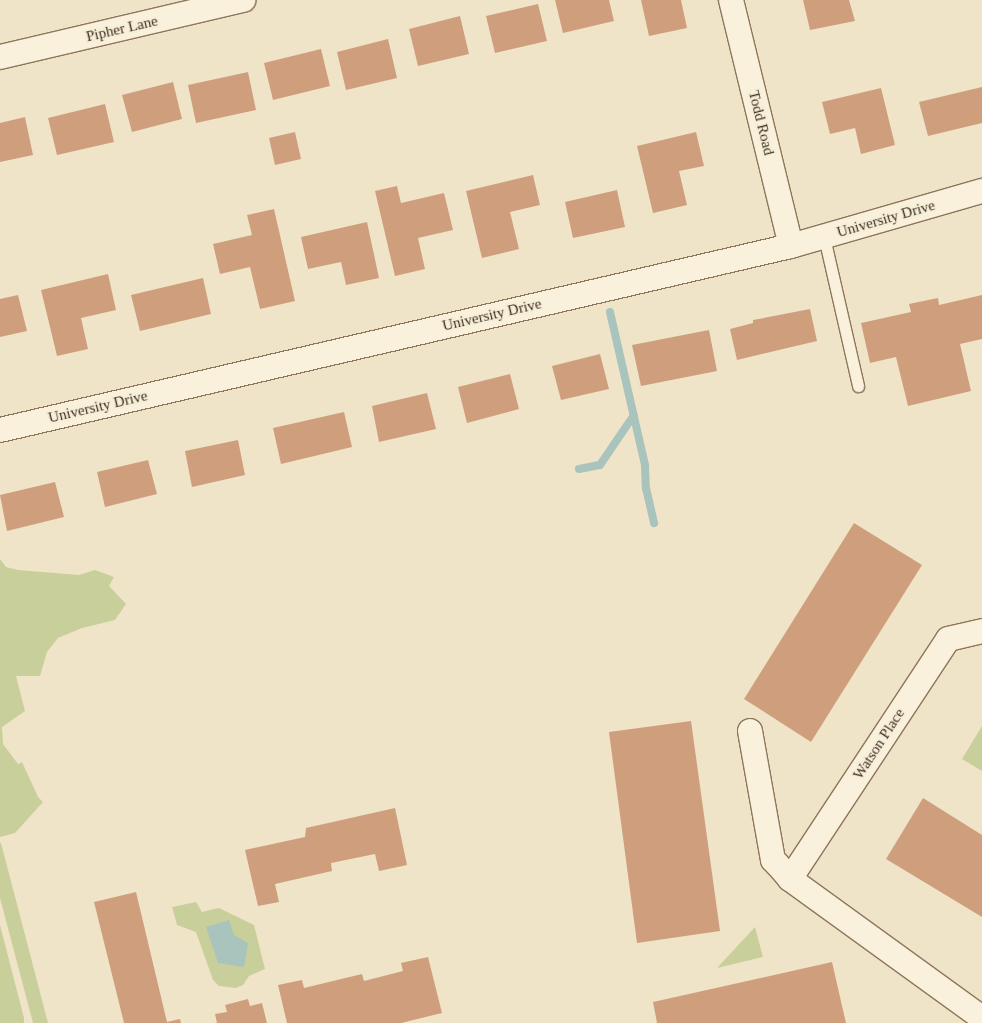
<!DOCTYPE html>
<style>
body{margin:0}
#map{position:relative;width:982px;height:1023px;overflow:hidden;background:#f0e4c8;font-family:Georgia,serif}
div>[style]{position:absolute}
.green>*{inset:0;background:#c9cf9b}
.water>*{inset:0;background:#a9c4bc}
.stream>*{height:8px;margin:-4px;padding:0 4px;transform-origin:4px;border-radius:4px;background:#a9c4bc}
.building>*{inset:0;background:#cf9f7d}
.roads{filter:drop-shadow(1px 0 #8d765c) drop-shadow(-1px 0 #8d765c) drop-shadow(0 1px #8d765c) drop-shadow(0 -1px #8d765c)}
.service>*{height:11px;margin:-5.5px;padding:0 5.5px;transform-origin:5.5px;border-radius:5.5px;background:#faf1dc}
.minor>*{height:24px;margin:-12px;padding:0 12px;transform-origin:12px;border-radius:12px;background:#faf1dc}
span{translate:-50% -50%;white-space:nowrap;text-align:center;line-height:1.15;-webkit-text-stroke:4.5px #f7eed8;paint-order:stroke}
.street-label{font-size:15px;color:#3d2e20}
</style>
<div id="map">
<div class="green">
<div style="clip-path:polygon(0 559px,6px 567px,18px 570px,79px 575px,95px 570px,114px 577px,109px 586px,126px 604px,115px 620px,82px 628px,58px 638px,47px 652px,40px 676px,16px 676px,25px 711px,2px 727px,3px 744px,18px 764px,22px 762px,38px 797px,43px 802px,15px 833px,0 837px)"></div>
<div style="clip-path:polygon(982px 726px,982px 771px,962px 759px)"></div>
<div style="clip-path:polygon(0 843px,1px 843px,48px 1023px,33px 1023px,0 898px)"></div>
<div style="clip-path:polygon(196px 902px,202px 912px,219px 908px,254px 925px,265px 969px,249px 976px,243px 985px,236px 988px,219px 986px,213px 980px,196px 932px,177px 925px,172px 907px)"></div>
<div style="clip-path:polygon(0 925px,24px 1018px,24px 1023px,0 1023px)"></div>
<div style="clip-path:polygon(755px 927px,763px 957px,717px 968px)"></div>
</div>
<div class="water">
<div style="clip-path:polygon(229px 920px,234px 935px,248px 943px,244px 967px,218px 963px,206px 927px)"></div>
</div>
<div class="stream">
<div style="left:610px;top:312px;width:157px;rotate:77.1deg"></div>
<div style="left:645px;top:465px;width:23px;rotate:88deg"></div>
<div style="left:646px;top:488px;width:36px;rotate:77deg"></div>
<div style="left:579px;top:469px;width:21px;rotate:-11deg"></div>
<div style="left:600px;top:465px;width:60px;rotate:-55.8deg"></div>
</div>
<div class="building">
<div style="clip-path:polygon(555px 0,609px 0,614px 21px,563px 33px)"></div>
<div style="clip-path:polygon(641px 0,681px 0,687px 28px,649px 36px)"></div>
<div style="clip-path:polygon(803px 0,849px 0,855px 21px,810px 30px)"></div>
<div style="clip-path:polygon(538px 4px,547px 41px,495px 53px,486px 16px)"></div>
<div style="clip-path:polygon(460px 16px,469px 54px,418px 66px,409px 29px)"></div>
<div style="clip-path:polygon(388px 39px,397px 78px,346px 90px,337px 52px)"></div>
<div style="clip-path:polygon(321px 49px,330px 86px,273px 100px,264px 63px)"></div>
<div style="clip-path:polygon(248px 72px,256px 110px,196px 123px,188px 85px)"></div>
<div style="clip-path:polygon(173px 82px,182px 119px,132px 132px,122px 95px)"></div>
<div style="clip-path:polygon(982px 87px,982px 123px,928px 136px,919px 102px)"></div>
<div style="clip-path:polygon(881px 88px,895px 145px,861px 154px,855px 128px,830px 134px,822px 102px)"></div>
<div style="clip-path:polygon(105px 104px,114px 142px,57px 155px,48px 118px)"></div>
<div style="clip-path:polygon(25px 117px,33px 155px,0 162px,0 123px)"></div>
<div style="clip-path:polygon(295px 132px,301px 159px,275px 165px,269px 138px)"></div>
<div style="clip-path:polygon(696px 132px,704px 166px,679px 171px,687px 205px,653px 213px,637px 146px)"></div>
<div style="clip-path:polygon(533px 175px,540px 205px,510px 212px,519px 249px,482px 258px,466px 191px)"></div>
<div style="clip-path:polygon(397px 186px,401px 203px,444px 193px,453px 230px,418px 238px,425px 269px,395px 276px,375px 191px)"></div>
<div style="clip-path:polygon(617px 190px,625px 227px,573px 238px,565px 202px)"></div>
<div style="clip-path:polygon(274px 209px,295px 301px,260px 309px,250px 267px,220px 274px,213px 244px,252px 235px,247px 215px)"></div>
<div style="clip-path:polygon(367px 222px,379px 278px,346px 285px,341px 262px,308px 269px,301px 237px)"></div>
<div style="clip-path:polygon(108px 274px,116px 310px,81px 318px,88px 349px,57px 356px,41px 290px)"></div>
<div style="clip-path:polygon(203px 278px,211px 314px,140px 331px,131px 295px)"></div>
<div style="clip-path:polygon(18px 295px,27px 331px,0 337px,0 299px)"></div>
<div style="clip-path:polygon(982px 295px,982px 339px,960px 344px,971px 391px,908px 406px,896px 357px,870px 363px,861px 323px,911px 312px,909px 304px,938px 298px,939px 305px)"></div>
<div style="clip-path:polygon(810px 309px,817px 341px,737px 360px,730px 329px,753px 323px,753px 320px)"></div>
<div style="clip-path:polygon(709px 330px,717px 371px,641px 386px,632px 345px)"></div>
<div style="clip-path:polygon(600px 354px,609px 389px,561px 400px,552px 366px)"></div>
<div style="clip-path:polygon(510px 374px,519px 409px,467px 423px,458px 387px)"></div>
<div style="clip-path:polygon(427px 393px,436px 429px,379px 442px,372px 406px)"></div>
<div style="clip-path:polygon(344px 412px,352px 447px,281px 464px,273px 428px)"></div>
<div style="clip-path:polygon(238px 440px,245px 475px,192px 487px,185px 451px)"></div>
<div style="clip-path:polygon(148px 460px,157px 494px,105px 507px,97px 472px)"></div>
<div style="clip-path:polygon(55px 482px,64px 517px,7px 531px,0 495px)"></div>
<div style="clip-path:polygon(854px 523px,922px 565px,811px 742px,744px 699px)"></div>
<div style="clip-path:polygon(691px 721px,720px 931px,637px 943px,609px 732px)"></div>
<div style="clip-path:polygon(923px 798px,982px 835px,982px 917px,886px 859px)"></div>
<div style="clip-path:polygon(395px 808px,407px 865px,379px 871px,375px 854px,331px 863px,332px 871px,275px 884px,279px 902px,258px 906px,245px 850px,305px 837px,306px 828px)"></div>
<div style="clip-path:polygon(136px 892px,167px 1022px,180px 1019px,181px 1023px,124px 1023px,94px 902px)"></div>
<div style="clip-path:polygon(428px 957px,442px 1013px,401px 1023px,287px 1023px,278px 985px,302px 980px,304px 988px,362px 974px,364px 981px,403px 971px,401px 963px)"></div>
<div style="clip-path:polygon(832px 962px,846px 1023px,657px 1023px,653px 1002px)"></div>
<div style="clip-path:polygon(248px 999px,250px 1006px,262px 1003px,267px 1023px,217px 1023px,215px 1014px,227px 1012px,225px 1005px)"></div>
</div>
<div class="roads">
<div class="service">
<div style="left:824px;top:237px;width:153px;rotate:77.1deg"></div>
</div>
<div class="minor">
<div style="left:731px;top:0;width:253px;rotate:76.3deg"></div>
<div style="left:0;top:57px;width:250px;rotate:-13.2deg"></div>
<div style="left:0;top:430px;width:812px;rotate:-13.1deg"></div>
<div style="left:791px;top:246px;width:199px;rotate:-16.1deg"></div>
<div style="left:750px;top:731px;width:131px;rotate:79.9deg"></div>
<div style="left:773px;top:860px;width:6px;rotate:45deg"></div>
<div style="left:777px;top:864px;width:20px;rotate:49deg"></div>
<div style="left:790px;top:879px;width:237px;rotate:35.9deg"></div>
<div style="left:790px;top:879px;width:287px;rotate:-56.6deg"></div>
<div style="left:948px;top:639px;width:35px;rotate:-13deg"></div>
</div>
</div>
<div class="street-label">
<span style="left:122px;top:29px;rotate:-13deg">Pipher Lane</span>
<span style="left:761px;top:123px;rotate:76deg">Todd Road</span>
<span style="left:886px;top:219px;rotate:-16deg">University Drive</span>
<span style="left:492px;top:315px;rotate:-13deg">University Drive</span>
<span style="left:98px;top:407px;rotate:-13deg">University Drive</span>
<span style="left:879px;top:744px;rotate:-57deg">Watson Place</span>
</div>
</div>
